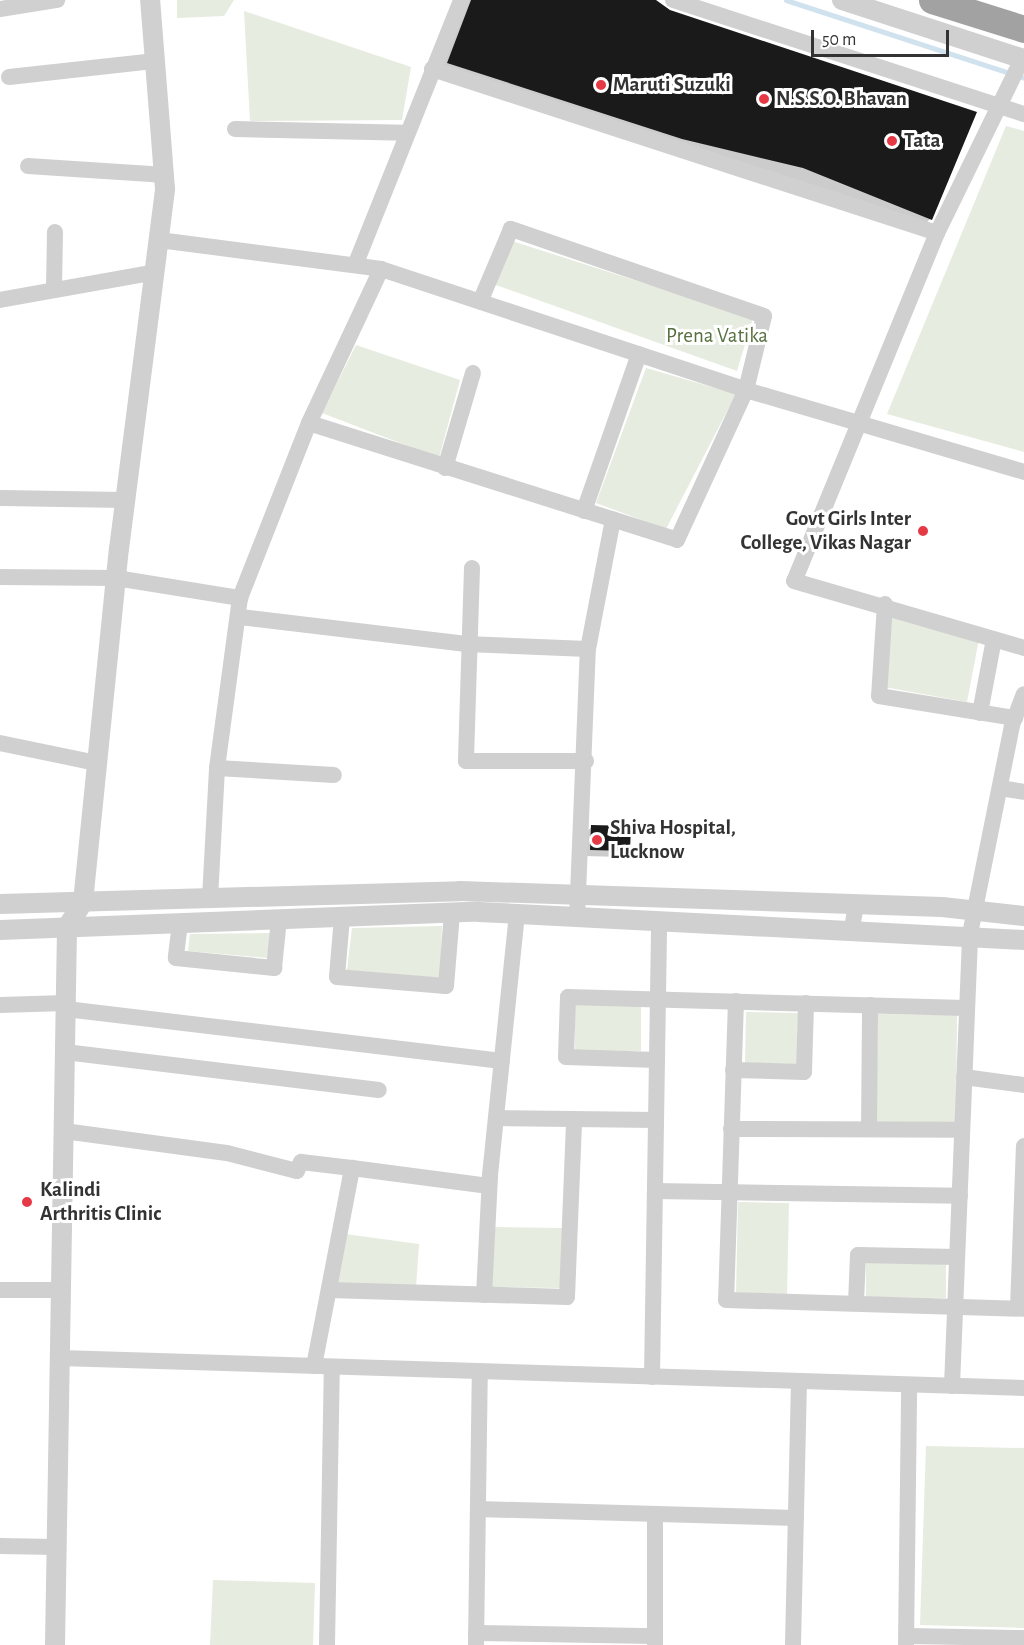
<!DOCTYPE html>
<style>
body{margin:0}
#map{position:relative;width:1024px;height:1645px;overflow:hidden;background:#fff;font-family:"Alegreya Sans",sans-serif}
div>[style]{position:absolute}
.green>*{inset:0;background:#e6ecdf}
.shadow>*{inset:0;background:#0003}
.stream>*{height:5px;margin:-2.5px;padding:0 2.5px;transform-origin:2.5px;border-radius:2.5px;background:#cfe2ee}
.building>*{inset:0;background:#1a1a1a}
.minor>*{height:16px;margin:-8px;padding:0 8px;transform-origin:8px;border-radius:8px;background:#d0d0d0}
.tertiary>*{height:20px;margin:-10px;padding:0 10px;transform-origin:10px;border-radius:10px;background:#d0d0d0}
.trunk>*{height:27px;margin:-13.5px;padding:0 13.5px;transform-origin:13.5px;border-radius:13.5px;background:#a2a2a2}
.dots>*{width:16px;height:16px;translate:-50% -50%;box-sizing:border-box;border:3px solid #fff;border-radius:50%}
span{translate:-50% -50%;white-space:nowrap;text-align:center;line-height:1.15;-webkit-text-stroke:6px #fff;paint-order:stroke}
.poi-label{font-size:21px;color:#333;font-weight:700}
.left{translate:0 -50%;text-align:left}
.right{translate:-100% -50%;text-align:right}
.park-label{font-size:21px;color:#56703f}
.scale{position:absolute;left:811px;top:30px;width:138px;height:27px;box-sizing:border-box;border:3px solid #333;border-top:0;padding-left:8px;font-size:18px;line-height:21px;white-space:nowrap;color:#333;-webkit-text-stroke:4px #fff;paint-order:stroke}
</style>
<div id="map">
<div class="green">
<div style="clip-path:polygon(177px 0,234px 0,224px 16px,177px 18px)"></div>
<div style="clip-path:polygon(244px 11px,411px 67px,402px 120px,250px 121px)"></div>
<div style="clip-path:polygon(1006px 126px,1024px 131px,1024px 452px,887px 414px)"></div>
<div style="clip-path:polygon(512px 241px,753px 318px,737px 371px,493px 284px)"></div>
<div style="clip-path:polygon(356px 345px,460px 380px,439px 458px,322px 413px)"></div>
<div style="clip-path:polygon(646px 368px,736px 394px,666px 529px,596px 503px)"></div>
<div style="clip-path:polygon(889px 614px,979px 639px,967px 702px,884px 687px)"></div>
<div style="clip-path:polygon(442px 926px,440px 978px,347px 970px,352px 928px)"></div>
<div style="clip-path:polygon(270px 933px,267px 958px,188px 951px,190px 934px)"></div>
<div style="clip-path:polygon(575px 1005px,641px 1005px,641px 1051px,575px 1051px)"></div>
<div style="clip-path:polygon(746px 1012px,798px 1013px,797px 1064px,745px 1063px)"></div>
<div style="clip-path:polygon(878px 1014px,957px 1015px,956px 1123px,876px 1122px)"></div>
<div style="clip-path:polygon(738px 1202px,789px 1203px,787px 1295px,736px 1294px)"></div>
<div style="clip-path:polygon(494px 1227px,562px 1228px,561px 1288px,492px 1287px)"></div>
<div style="clip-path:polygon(345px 1234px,419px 1244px,416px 1288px,337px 1284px)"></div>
<div style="clip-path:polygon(866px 1262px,946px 1262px,946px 1298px,866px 1297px)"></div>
<div style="clip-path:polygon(926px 1446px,1024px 1448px,1024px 1628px,920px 1625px)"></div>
<div style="clip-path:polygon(213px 1580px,315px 1583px,313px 1645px,210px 1645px)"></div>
</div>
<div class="shadow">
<div style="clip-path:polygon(464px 0,650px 0,669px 11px,975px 113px,930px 219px,917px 233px,435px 76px)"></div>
<div style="clip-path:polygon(592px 827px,628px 850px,622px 857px,584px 856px,585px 833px)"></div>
</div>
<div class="stream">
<div style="left:786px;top:0;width:250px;rotate:18.1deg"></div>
</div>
<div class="building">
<div style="clip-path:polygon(471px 0,656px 0,670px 10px,977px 112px,932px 220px,803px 168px,682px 139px,447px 63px)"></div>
<div style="clip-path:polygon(591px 825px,631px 826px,630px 851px,590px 850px)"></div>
</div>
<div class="minor">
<div style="left:673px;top:0;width:369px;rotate:18deg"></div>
<div style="left:0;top:9px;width:58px;rotate:-9deg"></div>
<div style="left:1022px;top:59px;width:194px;rotate:116deg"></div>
<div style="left:937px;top:233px;width:376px;rotate:112.3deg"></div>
<div style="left:794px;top:581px;width:240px;rotate:16.2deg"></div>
<div style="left:432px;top:69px;width:531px;rotate:17.99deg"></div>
<div style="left:9px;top:77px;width:145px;rotate:-6.3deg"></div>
<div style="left:235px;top:129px;width:170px;rotate:1.3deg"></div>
<div style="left:28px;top:166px;width:138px;rotate:3.7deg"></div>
<div style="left:159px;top:240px;width:224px;rotate:7.4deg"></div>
<div style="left:381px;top:269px;width:385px;rotate:18.3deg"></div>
<div style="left:746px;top:390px;width:290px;rotate:16.4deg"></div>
<div style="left:356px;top:263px;width:283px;rotate:-68.2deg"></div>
<div style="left:54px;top:288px;width:56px;rotate:-89deg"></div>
<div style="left:0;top:300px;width:158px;rotate:-10.2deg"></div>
<div style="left:309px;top:423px;width:386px;rotate:17.6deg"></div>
<div style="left:677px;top:540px;width:165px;rotate:-65.3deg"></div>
<div style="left:746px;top:390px;width:76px;rotate:-76.3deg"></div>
<div style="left:764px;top:316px;width:268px;rotate:-161deg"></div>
<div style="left:511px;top:229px;width:79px;rotate:113deg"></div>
<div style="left:445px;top:468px;width:99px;rotate:-73.6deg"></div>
<div style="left:0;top:498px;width:126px;rotate:0.9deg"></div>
<div style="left:584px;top:511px;width:166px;rotate:-70.7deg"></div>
<div style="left:472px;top:568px;width:193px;rotate:91.8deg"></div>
<div style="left:466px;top:761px;width:120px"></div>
<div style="left:0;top:577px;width:116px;rotate:0.5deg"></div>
<div style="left:116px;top:578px;width:126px;rotate:9.2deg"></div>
<div style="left:885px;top:604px;width:92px;rotate:93.7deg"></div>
<div style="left:879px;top:696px;width:138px;rotate:9.2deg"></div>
<div style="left:240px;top:617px;width:228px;rotate:6.8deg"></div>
<div style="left:466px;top:644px;width:122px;rotate:2.3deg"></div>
<div style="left:980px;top:713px;width:75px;rotate:-79.3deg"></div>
<div style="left:0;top:743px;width:99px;rotate:11.7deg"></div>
<div style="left:217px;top:768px;width:117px;rotate:3.4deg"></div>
<div style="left:1000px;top:788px;width:24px;rotate:9deg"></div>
<div style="left:210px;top:898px;width:130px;rotate:-86.9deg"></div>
<div style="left:217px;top:768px;width:172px;rotate:-82.3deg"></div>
<div style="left:240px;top:598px;width:188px;rotate:-68.5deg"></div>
<div style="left:309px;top:423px;width:170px;rotate:-64.9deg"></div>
<div style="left:342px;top:917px;width:60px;rotate:94.8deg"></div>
<div style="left:337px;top:977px;width:109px;rotate:4.7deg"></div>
<div style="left:446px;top:986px;width:73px;rotate:-85.3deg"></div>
<div style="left:577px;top:919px;width:270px;rotate:-87.7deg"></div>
<div style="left:588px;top:649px;width:132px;rotate:-79.1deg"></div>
<div style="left:180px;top:923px;width:35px;rotate:97deg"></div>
<div style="left:176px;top:958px;width:99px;rotate:5.8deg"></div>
<div style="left:274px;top:968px;width:49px;rotate:-84.2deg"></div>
<div style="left:852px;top:929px;width:26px;rotate:-81deg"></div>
<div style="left:736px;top:1001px;width:299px;rotate:91.9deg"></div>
<div style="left:726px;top:1300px;width:298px;rotate:1.7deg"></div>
<div style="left:0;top:1005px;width:66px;rotate:-1.7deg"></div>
<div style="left:66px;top:1009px;width:439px;rotate:6.8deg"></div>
<div style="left:65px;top:1052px;width:316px;rotate:6.9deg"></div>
<div style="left:657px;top:1060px;width:91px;rotate:-178.1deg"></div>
<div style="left:566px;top:1057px;width:60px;rotate:-88.1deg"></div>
<div style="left:568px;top:997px;width:398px;rotate:1.6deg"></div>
<div style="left:733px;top:1070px;width:71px;rotate:1.6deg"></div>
<div style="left:804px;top:1072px;width:69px;rotate:-88.3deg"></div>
<div style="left:964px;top:1077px;width:61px;rotate:7.6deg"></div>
<div style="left:496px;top:1118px;width:160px;rotate:0.7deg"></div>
<div style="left:731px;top:1129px;width:231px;rotate:0.2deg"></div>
<div style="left:869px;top:1129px;width:124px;rotate:-89.5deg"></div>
<div style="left:64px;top:1131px;width:164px;rotate:7.7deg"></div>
<div style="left:227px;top:1153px;width:72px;rotate:14.4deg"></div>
<div style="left:297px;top:1171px;width:10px;rotate:-66deg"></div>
<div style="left:301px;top:1162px;width:51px;rotate:6.7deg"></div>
<div style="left:655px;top:1191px;width:305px;rotate:0.9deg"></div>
<div style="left:0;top:1290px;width:61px"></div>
<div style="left:329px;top:1290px;width:238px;rotate:1.7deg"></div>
<div style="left:567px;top:1297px;width:178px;rotate:-87.7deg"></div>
<div style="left:484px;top:1295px;width:120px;rotate:-87.1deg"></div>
<div style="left:490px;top:1175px;width:261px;rotate:-84.1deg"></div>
<div style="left:856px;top:1303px;width:48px;rotate:-87.6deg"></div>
<div style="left:858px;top:1255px;width:99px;rotate:1.2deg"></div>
<div style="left:1018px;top:1308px;width:162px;rotate:-87.9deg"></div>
<div style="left:60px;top:1358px;width:964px;rotate:1.78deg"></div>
<div style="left:314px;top:1366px;width:202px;rotate:-79.1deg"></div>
<div style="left:352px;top:1168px;width:138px;rotate:7.5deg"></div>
<div style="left:652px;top:1377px;width:454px;rotate:-89.1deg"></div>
<div style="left:952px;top:1386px;width:452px;rotate:-87.7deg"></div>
<div style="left:970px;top:934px;width:213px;rotate:-78.6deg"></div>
<div style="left:1012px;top:725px;width:33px;rotate:-69deg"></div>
<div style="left:478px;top:1509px;width:318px;rotate:1.6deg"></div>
<div style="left:655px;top:1514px;width:131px;rotate:90deg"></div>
<div style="left:0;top:1546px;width:56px;rotate:1deg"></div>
<div style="left:476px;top:1633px;width:179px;rotate:1deg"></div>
<div style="left:907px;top:1636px;width:117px;rotate:1deg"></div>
<div style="left:327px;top:1645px;width:278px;rotate:-89deg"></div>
<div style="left:476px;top:1645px;width:273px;rotate:-89.2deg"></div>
<div style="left:793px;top:1645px;width:263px;rotate:-88.7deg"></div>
<div style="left:906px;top:1645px;width:260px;rotate:-89.3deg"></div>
</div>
<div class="tertiary">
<div style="left:842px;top:0;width:191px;rotate:18deg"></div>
<div style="left:0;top:904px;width:460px;rotate:-1.6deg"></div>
<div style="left:460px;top:891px;width:482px;rotate:1.9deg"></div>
<div style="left:942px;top:907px;width:82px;rotate:6.3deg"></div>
<div style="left:0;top:930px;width:479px;rotate:-2.2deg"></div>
<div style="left:479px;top:912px;width:546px;rotate:2.94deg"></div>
<div style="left:55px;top:1645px;width:718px;rotate:-89.04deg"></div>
<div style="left:67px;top:927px;width:30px;rotate:-57deg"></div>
<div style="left:83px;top:902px;width:355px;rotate:-84.2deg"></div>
<div style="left:119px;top:549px;width:363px;rotate:-82.7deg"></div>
<div style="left:165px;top:189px;width:190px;rotate:-94.5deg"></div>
</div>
<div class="trunk">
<div style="left:932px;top:0;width:96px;rotate:17.5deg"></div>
</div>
<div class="dots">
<div style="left:601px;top:85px;background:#e63946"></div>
<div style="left:764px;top:99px;background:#e63946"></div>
<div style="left:892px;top:141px;background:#e63946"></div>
<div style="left:923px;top:531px;background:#e63946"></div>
<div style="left:597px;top:840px;background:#e63946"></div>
<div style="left:27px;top:1202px;background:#e63946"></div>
</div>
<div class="poi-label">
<span class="left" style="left:613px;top:85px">Maruti Suzuki</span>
<span class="left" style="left:776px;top:99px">N.S.S.O. Bhavan</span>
<span class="left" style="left:904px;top:141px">Tata</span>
<span class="right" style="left:911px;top:531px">Govt Girls Inter<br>College, Vikas Nagar</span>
<span class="left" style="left:610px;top:840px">Shiva Hospital,<br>Lucknow</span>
<span class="left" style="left:40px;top:1202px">Kalindi<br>Arthritis Clinic</span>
</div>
<div class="park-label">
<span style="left:717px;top:336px">Prena Vatika</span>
</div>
<div class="scale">50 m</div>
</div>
